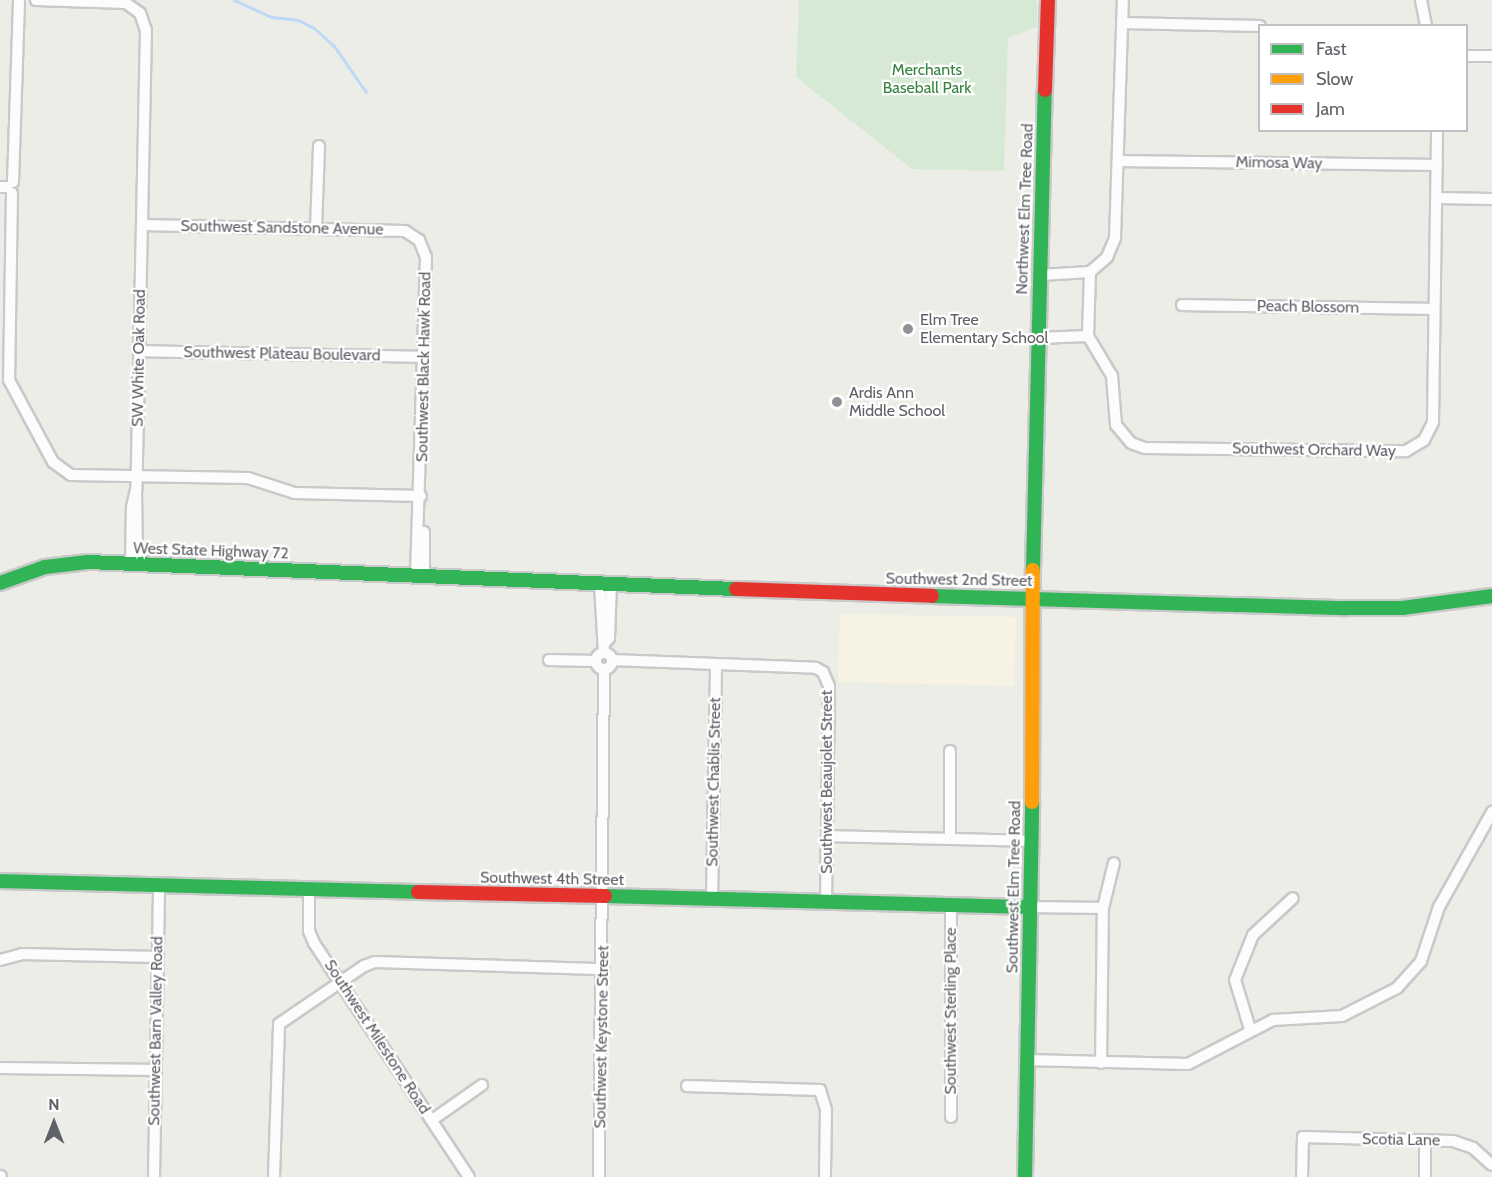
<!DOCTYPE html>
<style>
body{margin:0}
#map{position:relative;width:1492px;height:1177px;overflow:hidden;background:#edede8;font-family:Cabin,sans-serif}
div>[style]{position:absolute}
.commercial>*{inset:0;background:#f6f3e2}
.green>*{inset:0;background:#d6e9d5}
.stream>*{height:3px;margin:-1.5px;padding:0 1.5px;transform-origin:1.5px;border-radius:1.5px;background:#bdd9f7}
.roads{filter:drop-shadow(2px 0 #c9c9c9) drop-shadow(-2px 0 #c9c9c9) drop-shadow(0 2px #c9c9c9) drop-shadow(0 -2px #c9c9c9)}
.street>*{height:10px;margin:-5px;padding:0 5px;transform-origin:5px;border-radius:5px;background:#fcfcfc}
.street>.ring{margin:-5px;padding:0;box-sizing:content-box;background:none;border:10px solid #fcfcfc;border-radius:50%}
.fast>*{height:14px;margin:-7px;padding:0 7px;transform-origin:7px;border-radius:7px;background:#30b455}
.slow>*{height:14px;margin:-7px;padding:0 7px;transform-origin:7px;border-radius:7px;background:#ff9f0a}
.jam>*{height:14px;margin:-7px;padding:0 7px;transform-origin:7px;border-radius:7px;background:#e5322d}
.dots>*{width:16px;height:16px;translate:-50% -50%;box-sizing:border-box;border:3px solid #fff;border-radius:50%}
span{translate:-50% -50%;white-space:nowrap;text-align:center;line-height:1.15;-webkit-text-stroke:4.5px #fff;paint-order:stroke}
.park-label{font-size:16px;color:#378341}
.street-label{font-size:16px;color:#5e6166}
.poi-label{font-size:16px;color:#5e6166}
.left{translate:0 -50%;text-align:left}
.legend{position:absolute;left:1258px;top:24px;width:210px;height:108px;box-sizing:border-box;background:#fff;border:2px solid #bfc0c2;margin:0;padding:8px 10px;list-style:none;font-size:18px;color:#5e6166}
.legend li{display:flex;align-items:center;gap:12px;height:30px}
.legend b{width:30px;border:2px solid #bfc0c2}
.north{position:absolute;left:24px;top:1093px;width:60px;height:60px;-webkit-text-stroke:4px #fff;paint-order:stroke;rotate:0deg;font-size:16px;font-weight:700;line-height:24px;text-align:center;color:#5e6166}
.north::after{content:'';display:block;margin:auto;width:21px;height:27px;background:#5e6166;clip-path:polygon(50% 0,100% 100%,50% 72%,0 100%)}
</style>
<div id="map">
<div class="commercial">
<div style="clip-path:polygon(840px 614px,1016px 617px,1014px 686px,838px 682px)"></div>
</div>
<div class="green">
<div style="clip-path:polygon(799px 0,1037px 0,1037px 27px,1008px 38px,1004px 171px,912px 169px,796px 77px)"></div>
</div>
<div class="stream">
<div style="left:234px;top:0;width:41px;rotate:24.7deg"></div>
<div style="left:271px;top:17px;width:27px;rotate:6deg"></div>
<div style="left:298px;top:20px;width:18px;rotate:27deg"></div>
<div style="left:314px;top:28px;width:27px;rotate:42deg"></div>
<div style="left:334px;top:46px;width:56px;rotate:55.2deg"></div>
</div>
<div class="roads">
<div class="street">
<div style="left:36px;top:0;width:90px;rotate:1.9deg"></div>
<div style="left:126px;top:3px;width:17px;rotate:36deg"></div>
<div style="left:140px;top:13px;width:18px;rotate:71deg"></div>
<div style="left:146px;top:30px;width:460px;rotate:91.2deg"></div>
<div style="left:1421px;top:0;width:26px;rotate:79deg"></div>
<div style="left:1122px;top:23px;width:138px;rotate:1.2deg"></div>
<div style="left:1466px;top:56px;width:26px"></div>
<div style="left:1120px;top:161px;width:317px;rotate:0.7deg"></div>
<div style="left:13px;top:182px;width:182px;rotate:-88.1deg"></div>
<div style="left:0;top:187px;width:7px"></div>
<div style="left:12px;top:193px;width:187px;rotate:90.9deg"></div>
<div style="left:9px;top:380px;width:93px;rotate:61.8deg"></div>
<div style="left:53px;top:462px;width:22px;rotate:36deg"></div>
<div style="left:71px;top:475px;width:177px;rotate:1deg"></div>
<div style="left:248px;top:478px;width:49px;rotate:17.7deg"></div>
<div style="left:295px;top:493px;width:126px;rotate:1.4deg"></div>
<div style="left:1436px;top:198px;width:56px;rotate:1deg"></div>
<div style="left:143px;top:225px;width:262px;rotate:1.3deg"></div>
<div style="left:405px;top:231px;width:17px;rotate:33deg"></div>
<div style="left:419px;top:240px;width:18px;rotate:68deg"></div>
<div style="left:426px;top:257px;width:319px;rotate:91.8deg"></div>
<div style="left:316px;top:229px;width:83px;rotate:-87.9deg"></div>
<div style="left:1040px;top:275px;width:50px;rotate:-3.4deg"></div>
<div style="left:1090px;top:272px;width:23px;rotate:-41deg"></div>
<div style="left:1107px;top:257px;width:21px;rotate:-67deg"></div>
<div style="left:1115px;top:238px;width:238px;rotate:-88.1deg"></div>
<div style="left:1182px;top:305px;width:252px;rotate:0.9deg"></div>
<div style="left:1088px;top:336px;width:47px;rotate:59deg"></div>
<div style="left:1112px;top:376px;width:49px;rotate:85.3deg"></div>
<div style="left:1116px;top:425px;width:23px;rotate:50deg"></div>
<div style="left:1131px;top:443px;width:15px;rotate:20deg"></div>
<div style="left:1145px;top:448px;width:261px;rotate:0.7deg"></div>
<div style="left:1406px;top:451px;width:21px;rotate:-31deg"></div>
<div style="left:1424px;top:440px;width:20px;rotate:-63deg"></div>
<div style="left:1433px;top:422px;width:292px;rotate:-89.2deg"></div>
<div style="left:1088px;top:336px;width:64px;rotate:-88.2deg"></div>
<div style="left:1038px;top:338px;width:50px;rotate:-2.3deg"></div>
<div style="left:139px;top:351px;width:285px;rotate:1.2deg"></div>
<div style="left:131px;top:563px;width:56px;rotate:-89deg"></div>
<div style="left:132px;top:507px;width:17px;rotate:-77deg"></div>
<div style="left:136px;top:490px;width:74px;rotate:89.2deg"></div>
<div style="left:424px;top:576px;width:44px;rotate:-90deg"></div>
<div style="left:600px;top:584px;width:69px;rotate:86.7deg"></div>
<div style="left:604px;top:644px;width:8px;rotate:-50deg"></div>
<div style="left:609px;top:638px;width:54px;rotate:-87.9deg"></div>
<div class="ring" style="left:596px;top:653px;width:6px;height:6px"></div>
<div style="left:549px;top:660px;width:47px;rotate:1.2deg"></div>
<div style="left:612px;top:660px;width:204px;rotate:2.2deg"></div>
<div style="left:816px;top:668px;width:8px;rotate:30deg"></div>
<div style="left:823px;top:672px;width:15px;rotate:67deg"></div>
<div style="left:829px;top:686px;width:216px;rotate:90.8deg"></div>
<div style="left:829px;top:836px;width:203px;rotate:1.4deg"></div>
<div style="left:950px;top:839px;width:88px;rotate:-90deg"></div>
<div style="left:309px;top:889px;width:42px;rotate:90deg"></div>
<div style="left:309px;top:931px;width:13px;rotate:67deg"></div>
<div style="left:314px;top:943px;width:281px;rotate:56.5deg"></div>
<div style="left:712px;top:899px;width:235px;rotate:-89deg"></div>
<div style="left:1030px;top:907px;width:73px;rotate:0.8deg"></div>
<div style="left:0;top:960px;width:23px;rotate:-15deg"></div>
<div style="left:22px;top:954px;width:136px;rotate:1.3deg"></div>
<div style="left:1250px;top:1029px;width:51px;rotate:-107deg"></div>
<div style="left:1235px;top:980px;width:48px;rotate:-68.2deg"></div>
<div style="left:1253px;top:935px;width:54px;rotate:-42.8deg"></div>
<div style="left:1027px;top:1060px;width:161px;rotate:1.4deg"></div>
<div style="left:1188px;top:1064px;width:96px;rotate:-27.4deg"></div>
<div style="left:1273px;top:1020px;width:69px;rotate:-3.3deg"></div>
<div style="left:1342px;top:1016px;width:62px;rotate:-27deg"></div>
<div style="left:1397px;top:988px;width:36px;rotate:-48deg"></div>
<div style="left:1421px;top:961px;width:57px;rotate:-71.6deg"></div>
<div style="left:1439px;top:907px;width:109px;rotate:-60.8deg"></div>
<div style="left:1101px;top:1063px;width:155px;rotate:-89.3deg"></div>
<div style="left:1103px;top:908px;width:46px;rotate:-76.3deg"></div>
<div style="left:0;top:1068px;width:156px;rotate:0.7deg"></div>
<div style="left:687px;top:1086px;width:133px;rotate:1.7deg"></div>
<div style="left:820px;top:1090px;width:21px;rotate:73deg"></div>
<div style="left:826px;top:1110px;width:67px;rotate:90.9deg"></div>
<div style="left:951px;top:1117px;width:212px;rotate:-90deg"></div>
<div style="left:432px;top:1120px;width:61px;rotate:-35deg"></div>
<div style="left:0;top:1176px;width:1px;rotate:45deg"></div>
<div style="left:154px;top:1177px;width:292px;rotate:-89deg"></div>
<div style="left:274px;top:1177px;width:153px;rotate:-88.1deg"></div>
<div style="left:279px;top:1024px;width:103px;rotate:-34.3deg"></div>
<div style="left:364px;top:966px;width:12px;rotate:-20deg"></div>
<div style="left:375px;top:962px;width:229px;rotate:1.8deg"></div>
<div style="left:599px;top:1177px;width:508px;rotate:-89.44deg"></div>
<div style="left:1302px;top:1177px;width:40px;rotate:-88.6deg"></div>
<div style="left:1303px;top:1137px;width:150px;rotate:1.5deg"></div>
<div style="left:1453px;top:1141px;width:21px;rotate:19deg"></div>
<div style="left:1473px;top:1148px;width:25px;rotate:42deg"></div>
<div style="left:1425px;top:1177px;width:36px;rotate:-90deg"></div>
</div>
<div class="fast">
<div style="left:1033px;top:570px;width:480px;rotate:-88.6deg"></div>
<div style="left:0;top:583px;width:48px;rotate:-19.6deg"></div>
<div style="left:45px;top:567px;width:43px;rotate:-6.6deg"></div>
<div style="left:88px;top:562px;width:649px;rotate:2.39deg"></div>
<div style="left:932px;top:596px;width:414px;rotate:1.7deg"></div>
<div style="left:1346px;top:608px;width:56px"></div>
<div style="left:1402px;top:608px;width:91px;rotate:-7.6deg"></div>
<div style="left:0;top:881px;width:418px;rotate:1.5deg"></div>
<div style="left:605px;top:896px;width:425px;rotate:1.5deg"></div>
<div style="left:1025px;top:1177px;width:375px;rotate:-88.9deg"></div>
</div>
<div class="slow">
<div style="left:1032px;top:802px;width:232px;rotate:-89.8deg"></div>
</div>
<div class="jam">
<div style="left:1045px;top:90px;width:90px;rotate:-88.1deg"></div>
<div style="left:736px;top:589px;width:196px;rotate:2deg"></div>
<div style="left:418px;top:892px;width:187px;rotate:1.2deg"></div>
</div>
</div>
<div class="dots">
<div style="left:908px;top:329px;background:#909294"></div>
<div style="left:837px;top:402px;background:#909294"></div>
</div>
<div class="park-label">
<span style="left:927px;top:79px">Merchants<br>Baseball Park</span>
</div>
<div class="street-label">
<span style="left:1279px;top:163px;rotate:1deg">Mimosa Way</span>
<span style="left:1025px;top:209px;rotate:-88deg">Northwest Elm Tree Road</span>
<span style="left:282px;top:228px;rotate:1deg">Southwest Sandstone Avenue</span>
<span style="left:1308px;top:307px;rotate:1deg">Peach Blossom</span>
<span style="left:282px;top:354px;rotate:1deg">Southwest Plateau Boulevard</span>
<span style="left:139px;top:358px;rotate:-89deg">SW White Oak Road</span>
<span style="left:424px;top:367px;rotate:-89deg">Southwest Black Hawk Road</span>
<span style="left:1314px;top:450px;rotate:1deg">Southwest Orchard Way</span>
<span style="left:211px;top:551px;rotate:2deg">West State Highway 72</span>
<span style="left:959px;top:580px;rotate:1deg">Southwest 2nd Street</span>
<span style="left:714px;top:782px;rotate:-89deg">Southwest Chablis Street</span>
<span style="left:827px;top:782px;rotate:-90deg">Southwest Beaujolet Street</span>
<span style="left:552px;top:879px;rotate:1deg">Southwest 4th Street</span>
<span style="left:1014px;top:887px;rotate:-89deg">Southwest Elm Tree Road</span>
<span style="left:951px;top:1011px;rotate:-90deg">Southwest Sterling Place</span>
<span style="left:156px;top:1031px;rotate:-89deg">Southwest Barn Valley Road</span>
<span style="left:377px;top:1037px;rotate:57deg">Southwest Milestone Road</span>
<span style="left:602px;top:1037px;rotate:-89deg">Southwest Keystone Street</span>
<span style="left:1401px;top:1140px;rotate:1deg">Scotia Lane</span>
</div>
<div class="poi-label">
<span class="left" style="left:920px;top:329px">Elm Tree<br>Elementary School</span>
<span class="left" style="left:849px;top:402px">Ardis Ann<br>Middle School</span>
</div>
<ul class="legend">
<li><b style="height:8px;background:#30b455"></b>Fast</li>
<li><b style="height:8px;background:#ff9f0a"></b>Slow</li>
<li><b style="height:8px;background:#e5322d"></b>Jam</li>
</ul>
<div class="north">N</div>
</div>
